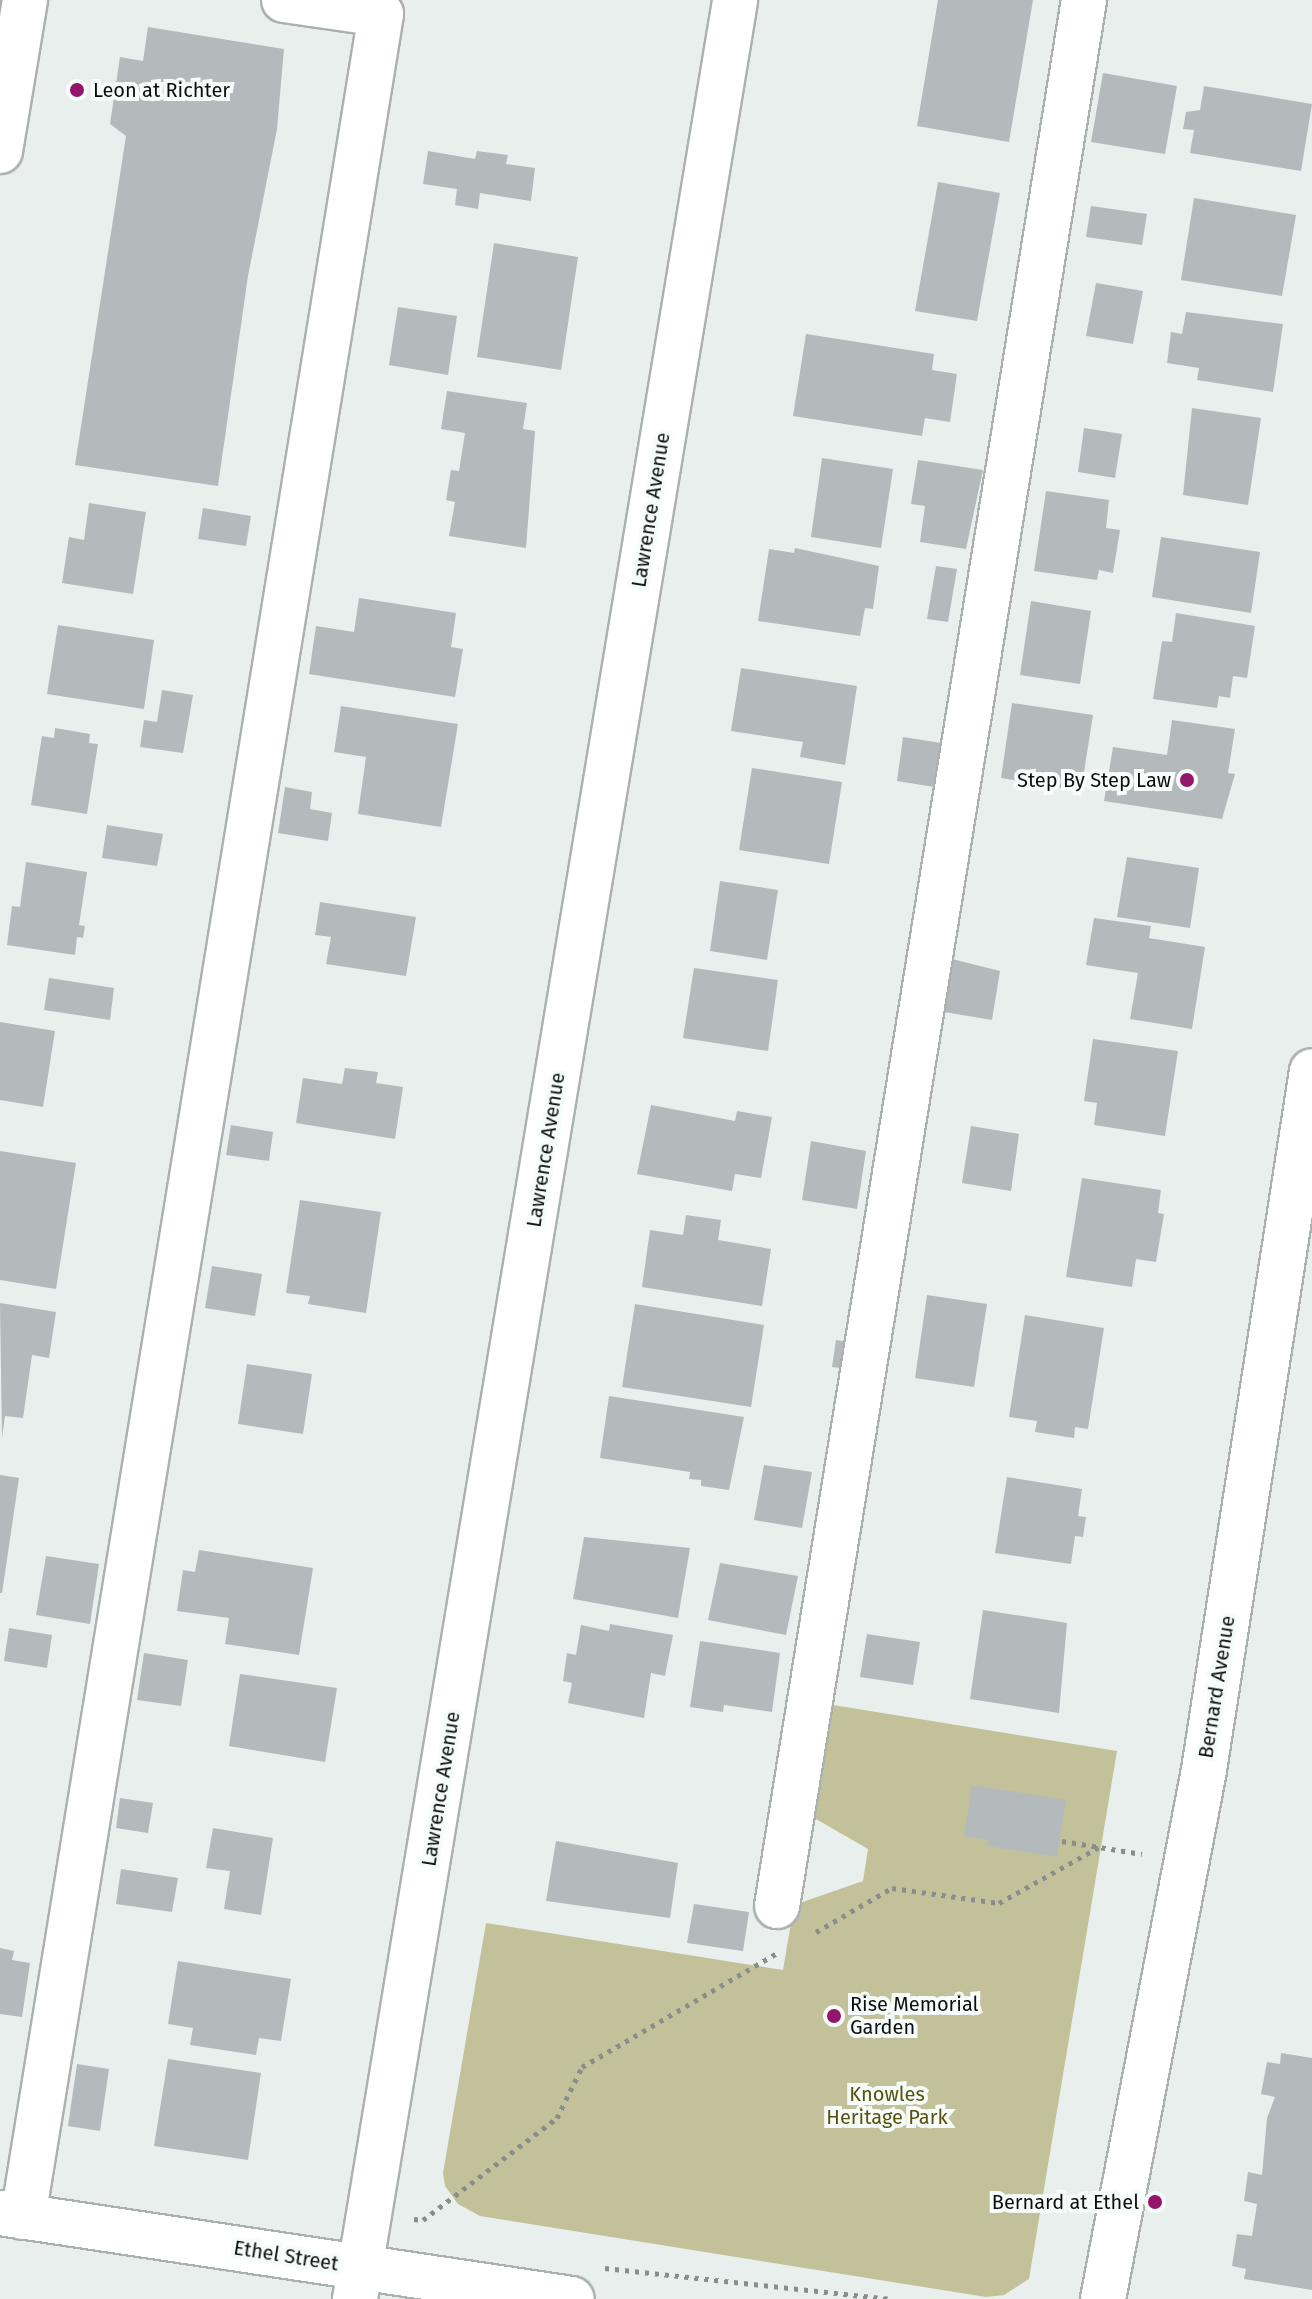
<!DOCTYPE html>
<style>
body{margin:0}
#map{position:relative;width:1312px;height:2299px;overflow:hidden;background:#e9efed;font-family:"Fira Sans",sans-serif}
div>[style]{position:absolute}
.green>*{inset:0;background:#c3c199}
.building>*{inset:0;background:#b4babb}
.path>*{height:5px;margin-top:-2.5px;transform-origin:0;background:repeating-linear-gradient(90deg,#898d8c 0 4px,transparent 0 10px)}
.roads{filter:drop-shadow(2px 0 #abb1af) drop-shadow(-2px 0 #abb1af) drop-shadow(0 2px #abb1af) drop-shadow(0 -2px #abb1af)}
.minor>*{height:44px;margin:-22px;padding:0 22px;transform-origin:22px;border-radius:22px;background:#fff}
.dots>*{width:22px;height:22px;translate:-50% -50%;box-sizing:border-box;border:4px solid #f6fcfa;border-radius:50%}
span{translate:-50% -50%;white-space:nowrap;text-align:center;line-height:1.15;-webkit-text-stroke:8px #f6fcfa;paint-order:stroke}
.poi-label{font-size:20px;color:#0c0e0e}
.left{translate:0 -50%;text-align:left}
.right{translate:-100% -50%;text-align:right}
.street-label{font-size:20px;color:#0c0e0e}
.park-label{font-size:20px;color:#56520d}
</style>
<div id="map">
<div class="green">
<div style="clip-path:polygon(827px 1704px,1117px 1751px,1029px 2279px,1004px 2295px,986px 2297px,480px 2216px,458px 2204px,445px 2186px,443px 2173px,486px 1923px,783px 1970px,794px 1905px,863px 1881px,868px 1849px,809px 1815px)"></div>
</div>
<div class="building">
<div style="clip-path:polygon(938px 0,1033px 0,1009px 142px,917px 126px)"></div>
<div style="clip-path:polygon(148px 27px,284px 49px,277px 129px,248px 276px,218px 486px,75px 465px,126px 136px,110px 124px,120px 57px,143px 61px)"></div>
<div style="clip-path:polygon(1103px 73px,1177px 86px,1165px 154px,1091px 142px)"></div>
<div style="clip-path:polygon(1204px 86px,1312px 104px,1301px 171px,1190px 153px,1194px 130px,1183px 129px,1186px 112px,1200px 110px)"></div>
<div style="clip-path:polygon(428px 151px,475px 159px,477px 151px,508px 155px,506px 164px,535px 168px,531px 201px,480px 193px,478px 209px,455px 205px,457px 189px,423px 184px)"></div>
<div style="clip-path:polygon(938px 182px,1000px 193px,977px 321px,915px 311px)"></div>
<div style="clip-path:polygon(1194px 198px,1296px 215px,1282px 296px,1181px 280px)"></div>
<div style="clip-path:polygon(1091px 206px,1147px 214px,1142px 245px,1086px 237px)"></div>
<div style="clip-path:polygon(494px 243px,578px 257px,561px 370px,477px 357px)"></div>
<div style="clip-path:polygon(1096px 283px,1143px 291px,1133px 344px,1086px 336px)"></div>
<div style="clip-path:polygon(398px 307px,457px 316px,448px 375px,389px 365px)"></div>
<div style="clip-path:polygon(1186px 312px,1283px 324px,1273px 392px,1197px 380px,1199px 368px,1167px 363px,1171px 332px,1182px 334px)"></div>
<div style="clip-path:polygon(806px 334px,934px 354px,932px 370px,957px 374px,950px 422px,925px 418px,922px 436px,793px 416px)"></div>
<div style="clip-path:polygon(447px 391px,527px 403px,523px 429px,535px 431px,526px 548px,449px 536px,455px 502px,446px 500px,451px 470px,459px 471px,465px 433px,441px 429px)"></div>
<div style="clip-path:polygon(1192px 408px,1261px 418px,1248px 505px,1183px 495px)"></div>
<div style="clip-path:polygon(1084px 428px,1122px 434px,1115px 478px,1078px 472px)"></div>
<div style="clip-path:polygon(822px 458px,893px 469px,881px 548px,811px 537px)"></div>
<div style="clip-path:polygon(918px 460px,983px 470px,966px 549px,920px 542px,925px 506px,911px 504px)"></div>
<div style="clip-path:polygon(1046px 491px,1109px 500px,1106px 528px,1120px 530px,1113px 573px,1099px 570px,1097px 580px,1034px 571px)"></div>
<div style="clip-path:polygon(89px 503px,146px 512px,133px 594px,62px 583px,69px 537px,84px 540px)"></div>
<div style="clip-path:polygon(203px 508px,251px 516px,246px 546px,198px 539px)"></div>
<div style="clip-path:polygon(1161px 537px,1260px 552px,1251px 613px,1152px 597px)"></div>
<div style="clip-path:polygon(795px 548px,879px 566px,873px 609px,865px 608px,860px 636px,758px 621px,769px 549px,794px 553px)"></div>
<div style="clip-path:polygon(936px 566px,957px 569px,948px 622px,927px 619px)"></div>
<div style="clip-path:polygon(359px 598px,456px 613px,451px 647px,463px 649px,455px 697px,309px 674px,316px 626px,354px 632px)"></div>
<div style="clip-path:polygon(1031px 601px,1091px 611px,1080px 684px,1020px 675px)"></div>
<div style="clip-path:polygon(1176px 613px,1255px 626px,1247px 678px,1233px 676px,1230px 698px,1219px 696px,1217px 708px,1153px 699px,1162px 641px,1172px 642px)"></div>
<div style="clip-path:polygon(58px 625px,154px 640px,144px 709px,47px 694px)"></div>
<div style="clip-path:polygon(741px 668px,857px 686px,845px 765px,800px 757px,803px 742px,731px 731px)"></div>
<div style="clip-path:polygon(162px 690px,193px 695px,183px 753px,140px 747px,144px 720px,157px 722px)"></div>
<div style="clip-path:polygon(1012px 703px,1093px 715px,1081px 791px,1001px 778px)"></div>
<div style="clip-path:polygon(341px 706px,458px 724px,441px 827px,358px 814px,366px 757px,334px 752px)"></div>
<div style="clip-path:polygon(1172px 720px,1235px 729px,1228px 773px,1235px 774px,1222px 819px,1104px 801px,1113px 747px,1167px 755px)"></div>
<div style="clip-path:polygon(55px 728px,90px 734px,89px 743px,98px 744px,87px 814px,31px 805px,42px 736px,54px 738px)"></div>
<div style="clip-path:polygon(903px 737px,954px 745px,946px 789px,897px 781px)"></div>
<div style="clip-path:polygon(752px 768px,842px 782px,829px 864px,739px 850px)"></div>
<div style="clip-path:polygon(285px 787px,312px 792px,310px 809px,332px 813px,328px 841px,278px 833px)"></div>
<div style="clip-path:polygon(107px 825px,163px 834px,157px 866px,102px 858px)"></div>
<div style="clip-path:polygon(1127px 857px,1199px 868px,1190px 928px,1117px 917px)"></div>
<div style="clip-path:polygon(26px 862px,87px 872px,79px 925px,85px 926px,83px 938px,77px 937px,75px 955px,7px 945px,12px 906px,20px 907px)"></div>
<div style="clip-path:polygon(720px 881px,778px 890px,767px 960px,710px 951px)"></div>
<div style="clip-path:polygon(320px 902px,416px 917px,406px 976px,326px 964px,331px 937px,315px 935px)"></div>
<div style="clip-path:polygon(1094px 918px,1151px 926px,1149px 938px,1205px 947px,1192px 1029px,1130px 1019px,1138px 973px,1086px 965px)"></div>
<div style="clip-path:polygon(948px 958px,1000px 971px,992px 1020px,938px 1011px)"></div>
<div style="clip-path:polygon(694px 968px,778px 980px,768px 1051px,683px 1038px)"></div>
<div style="clip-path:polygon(49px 978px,114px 988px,110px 1020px,44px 1010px)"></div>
<div style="clip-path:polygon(0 1022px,55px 1031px,43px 1107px,0 1100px)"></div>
<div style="clip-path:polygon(1093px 1039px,1178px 1051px,1165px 1136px,1094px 1125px,1097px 1103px,1084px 1101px)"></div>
<div style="clip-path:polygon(345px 1068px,378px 1072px,376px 1083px,403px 1087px,395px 1139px,296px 1123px,303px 1078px,342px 1084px)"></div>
<div style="clip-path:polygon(651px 1105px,735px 1121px,737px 1111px,772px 1117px,761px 1178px,735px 1174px,732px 1191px,637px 1174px)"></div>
<div style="clip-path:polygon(231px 1125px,273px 1132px,269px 1161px,226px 1155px)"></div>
<div style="clip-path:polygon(971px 1126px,1019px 1134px,1011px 1191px,962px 1183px)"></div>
<div style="clip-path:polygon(811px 1141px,866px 1151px,857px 1209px,802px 1200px)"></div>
<div style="clip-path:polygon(0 1151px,76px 1163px,56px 1289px,0 1280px)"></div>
<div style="clip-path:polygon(1082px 1178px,1161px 1190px,1158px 1213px,1164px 1214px,1156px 1262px,1136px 1259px,1132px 1287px,1066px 1277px)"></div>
<div style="clip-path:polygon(300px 1200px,381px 1212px,366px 1313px,308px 1304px,310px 1296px,286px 1293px)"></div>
<div style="clip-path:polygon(686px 1215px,721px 1220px,718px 1240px,771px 1249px,762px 1306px,642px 1287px,650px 1230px,683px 1235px)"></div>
<div style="clip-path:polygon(212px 1266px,262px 1274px,255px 1316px,205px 1308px)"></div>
<div style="clip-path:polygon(927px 1295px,987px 1304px,974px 1387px,915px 1378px)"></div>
<div style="clip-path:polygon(0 1303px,56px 1312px,49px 1358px,32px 1355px,23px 1418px,5px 1416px,2px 1438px)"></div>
<div style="clip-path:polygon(635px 1304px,764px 1325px,751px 1407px,622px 1387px)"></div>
<div style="clip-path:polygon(1025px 1315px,1104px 1328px,1088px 1429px,1075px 1427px,1074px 1438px,1035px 1432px,1037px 1421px,1009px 1417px)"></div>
<div style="clip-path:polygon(836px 1340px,854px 1343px,850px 1369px,832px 1367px)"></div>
<div style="clip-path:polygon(247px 1364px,312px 1374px,303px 1434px,238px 1424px)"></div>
<div style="clip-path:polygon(609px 1396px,744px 1417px,729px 1490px,701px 1486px,701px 1480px,689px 1479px,690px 1472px,600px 1458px)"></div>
<div style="clip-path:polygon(764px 1465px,812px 1472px,802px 1528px,754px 1520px)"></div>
<div style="clip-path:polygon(0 1475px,19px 1478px,2px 1593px,0 1593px)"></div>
<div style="clip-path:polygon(1007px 1477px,1082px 1489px,1078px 1516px,1086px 1517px,1083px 1537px,1075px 1536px,1071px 1564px,995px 1553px)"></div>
<div style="clip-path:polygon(584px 1537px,690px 1548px,678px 1618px,573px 1599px)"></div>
<div style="clip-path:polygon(199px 1550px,313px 1568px,299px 1655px,225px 1644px,229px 1618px,177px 1611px,183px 1570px,195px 1572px)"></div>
<div style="clip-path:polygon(46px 1556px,99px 1564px,90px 1624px,36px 1615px)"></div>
<div style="clip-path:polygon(720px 1563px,798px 1576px,786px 1635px,708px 1620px)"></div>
<div style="clip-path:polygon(983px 1610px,1067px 1623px,1059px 1713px,970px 1699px)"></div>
<div style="clip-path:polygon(610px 1624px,673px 1635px,665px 1676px,651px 1673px,644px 1718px,568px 1703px,572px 1683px,563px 1681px,567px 1653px,576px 1655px,581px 1625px,609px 1631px)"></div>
<div style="clip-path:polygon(9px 1628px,52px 1635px,47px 1668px,4px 1661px)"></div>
<div style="clip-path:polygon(867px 1634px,920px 1642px,913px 1685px,860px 1677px)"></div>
<div style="clip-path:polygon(700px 1641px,780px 1653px,772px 1712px,724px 1705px,723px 1712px,690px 1707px)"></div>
<div style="clip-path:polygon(144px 1653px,188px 1660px,181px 1706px,137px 1700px)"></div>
<div style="clip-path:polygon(240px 1674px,337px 1688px,325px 1762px,229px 1746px)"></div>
<div style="clip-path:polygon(972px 1785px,1066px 1800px,1057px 1857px,987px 1846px,988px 1840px,964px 1836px)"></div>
<div style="clip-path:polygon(120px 1798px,153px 1803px,148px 1833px,116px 1828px)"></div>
<div style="clip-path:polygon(213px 1828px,273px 1838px,261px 1915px,224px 1909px,230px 1871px,206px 1868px)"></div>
<div style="clip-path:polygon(556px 1841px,678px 1863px,670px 1918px,546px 1901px)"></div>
<div style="clip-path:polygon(121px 1869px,178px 1878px,172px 1912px,116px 1904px)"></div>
<div style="clip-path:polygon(694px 1904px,749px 1912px,743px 1951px,687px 1943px)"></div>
<div style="clip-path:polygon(0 1948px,14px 1951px,12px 1960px,30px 1963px,22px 2017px,0 2014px)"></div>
<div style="clip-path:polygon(178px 1961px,291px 1979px,281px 2041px,259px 2038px,256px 2055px,190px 2045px,193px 2028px,168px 2024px)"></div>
<div style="clip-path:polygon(1281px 2053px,1312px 2058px,1312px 2290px,1244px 2279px,1246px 2269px,1232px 2266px,1237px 2234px,1252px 2236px,1257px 2204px,1244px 2201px,1248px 2172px,1262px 2175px,1267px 2118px,1275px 2097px,1261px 2094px,1267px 2062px,1280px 2064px)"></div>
<div style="clip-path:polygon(168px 2059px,261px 2073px,248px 2160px,154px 2146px)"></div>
<div style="clip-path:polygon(77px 2064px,109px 2069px,100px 2131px,68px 2126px)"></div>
</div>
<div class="path">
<div style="left:1062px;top:1841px;width:81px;rotate:9.2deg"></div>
<div style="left:816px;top:1932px;width:88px;rotate:-30.1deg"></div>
<div style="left:892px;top:1888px;width:108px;rotate:8deg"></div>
<div style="left:999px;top:1903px;width:115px;rotate:-29.2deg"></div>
<div style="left:414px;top:2219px;width:9px;rotate:6deg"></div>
<div style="left:423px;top:2220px;width:168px;rotate:-37.3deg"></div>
<div style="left:557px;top:2118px;width:57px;rotate:-63.9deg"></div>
<div style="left:582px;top:2067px;width:228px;rotate:-30.3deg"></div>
<div style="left:605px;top:2268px;width:288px;rotate:6.2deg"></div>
</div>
<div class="roads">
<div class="minor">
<div style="left:0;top:151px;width:153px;rotate:-80.6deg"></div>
<div style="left:777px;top:1906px;width:1931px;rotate:-80.85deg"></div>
<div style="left:0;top:2213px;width:578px;rotate:8.55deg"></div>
<div style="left:23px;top:2217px;width:2232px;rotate:-80.77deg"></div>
<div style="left:381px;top:14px;width:98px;rotate:-171.8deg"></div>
<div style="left:355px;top:2299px;width:2330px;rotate:-80.61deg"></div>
<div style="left:1103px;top:2299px;width:539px;rotate:-79.19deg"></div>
<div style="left:1204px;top:1770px;width:707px;rotate:-81.22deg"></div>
</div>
</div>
<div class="dots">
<div style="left:77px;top:90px;background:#95146c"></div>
<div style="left:1187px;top:780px;background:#95146c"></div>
<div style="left:834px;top:2016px;background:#95146c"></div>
<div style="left:1155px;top:2202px;background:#95146c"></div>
</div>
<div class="poi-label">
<span class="left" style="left:93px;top:90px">Leon at Richter</span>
<span class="right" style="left:1171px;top:780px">Step By Step Law</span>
<span class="left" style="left:850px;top:2016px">Rise Memorial<br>Garden</span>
<span class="right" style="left:1139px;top:2202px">Bernard at Ethel</span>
</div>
<div class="street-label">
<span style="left:651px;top:510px;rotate:-81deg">Lawrence Avenue</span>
<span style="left:546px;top:1150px;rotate:-81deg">Lawrence Avenue</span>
<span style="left:1217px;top:1687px;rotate:-81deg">Bernard Avenue</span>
<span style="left:441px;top:1789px;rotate:-81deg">Lawrence Avenue</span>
<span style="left:286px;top:2256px;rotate:9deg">Ethel Street</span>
</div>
<div class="park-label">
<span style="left:887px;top:2106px">Knowles<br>Heritage Park</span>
</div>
</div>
